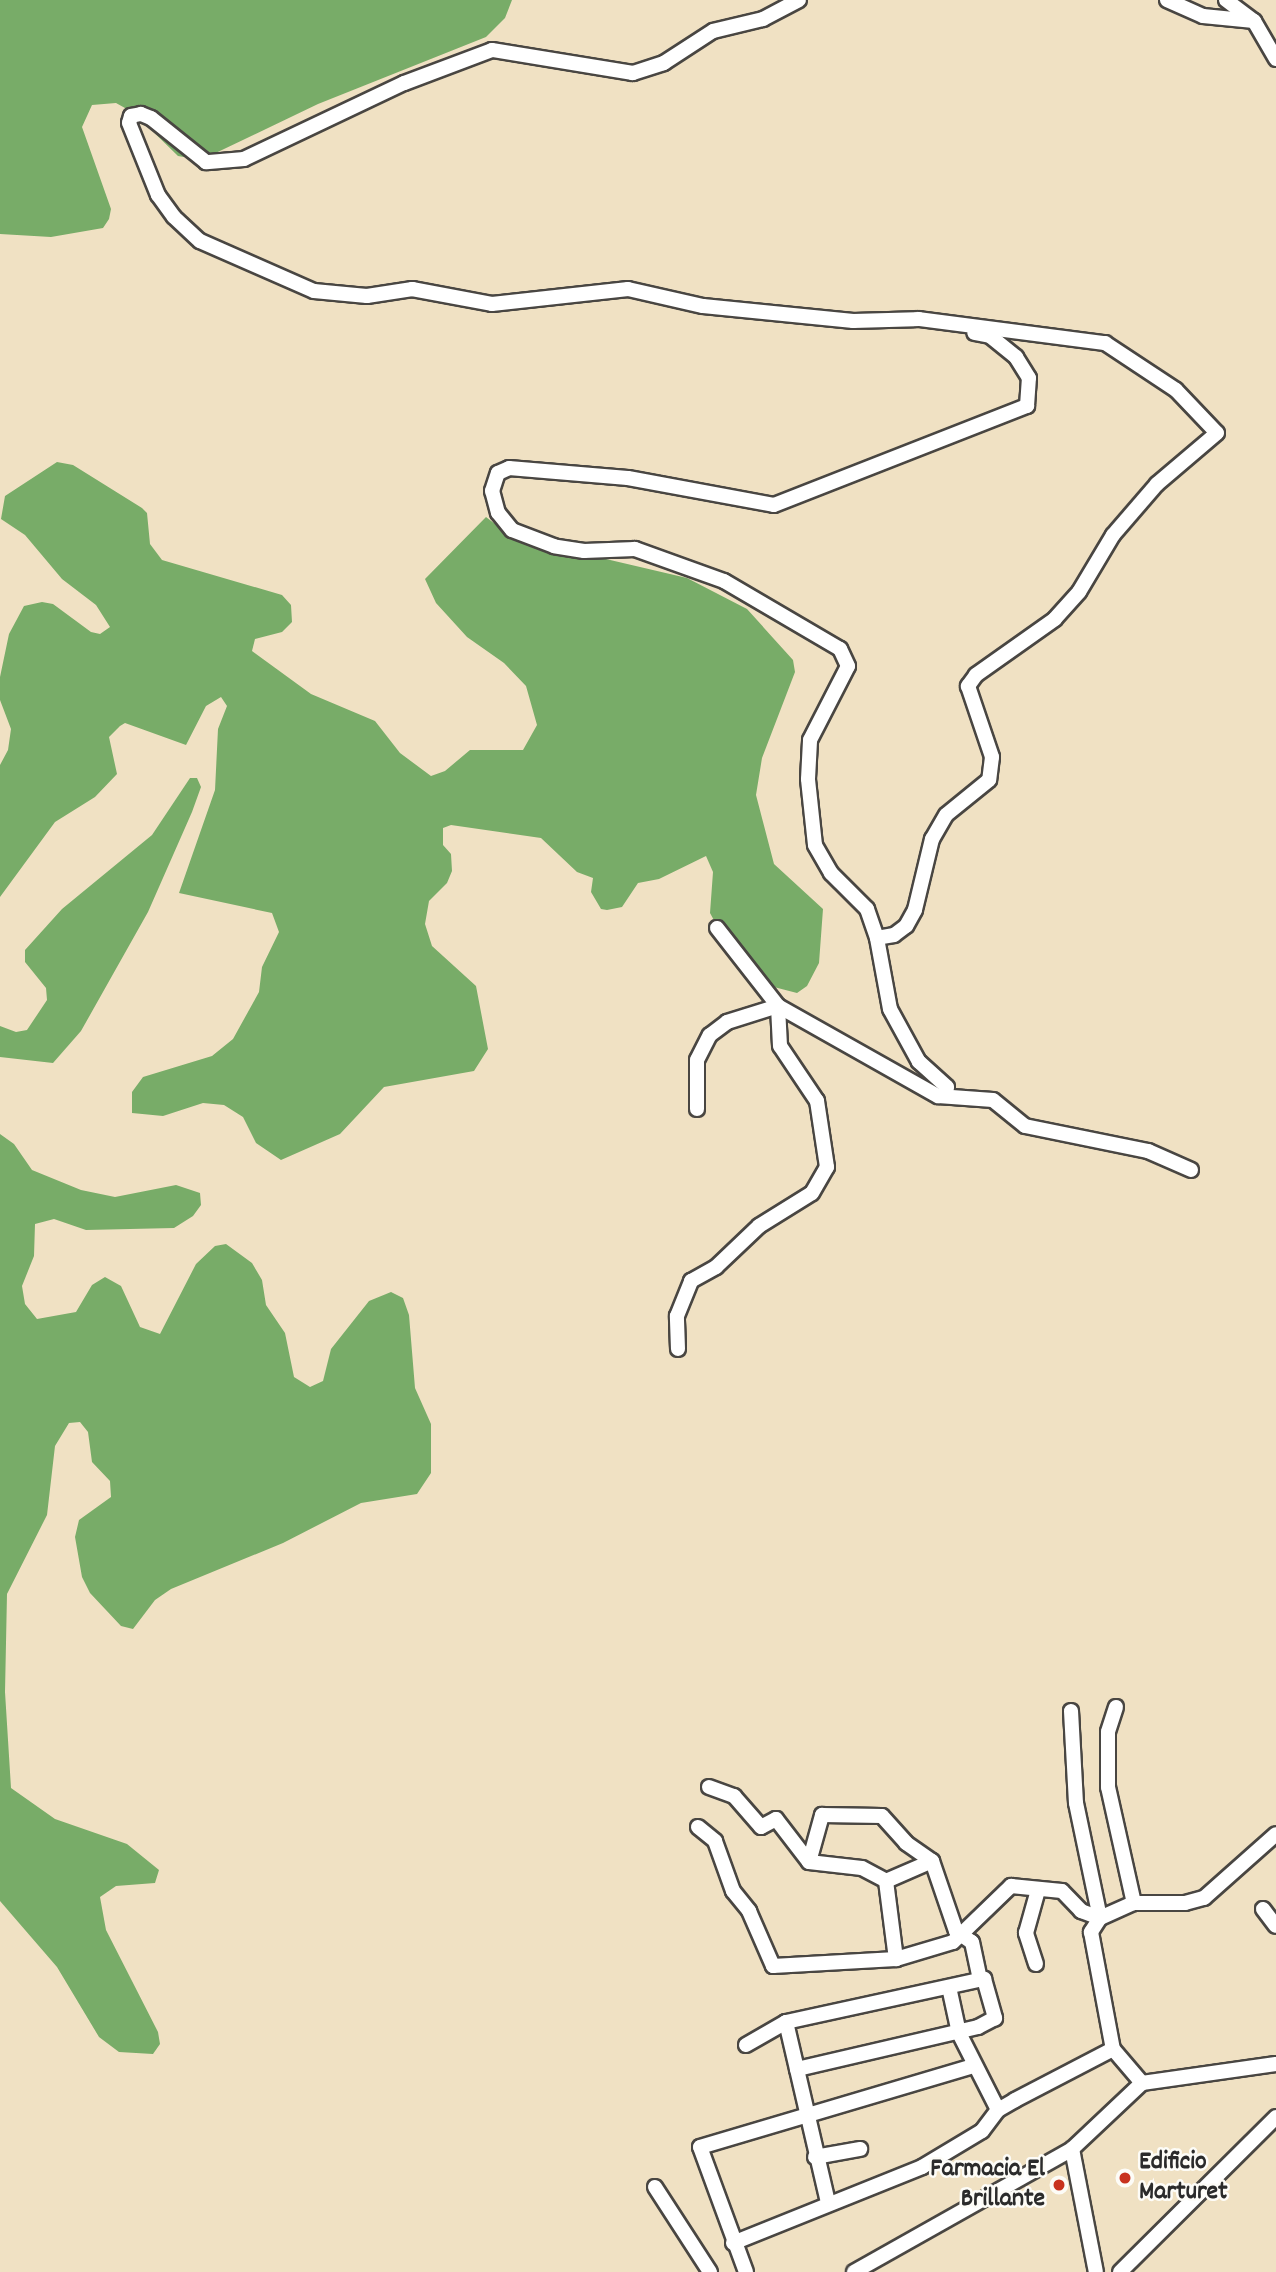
<!DOCTYPE html>
<style>
body{margin:0}
#map{position:relative;width:1276px;height:2272px;overflow:hidden;background:#f0e1c3;font-family:Dekko,sans-serif}
div>[style]{position:absolute}
.forest>*{inset:0;background:#78ac68}
.roads{filter:drop-shadow(2px 0 #494642) drop-shadow(-2px 0 #494642) drop-shadow(0 2px #494642) drop-shadow(0 -2px #494642)}
.street>*{height:14px;margin:-7px;padding:0 7px;transform-origin:7px;border-radius:7px;background:#fff}
.dots>*{width:19px;height:19px;translate:-50% -50%;box-sizing:border-box;border:4px solid #fdfcf7;border-radius:50%}
span{translate:-50% -50%;white-space:nowrap;text-align:center;line-height:1.15;-webkit-text-stroke:5px #fdfcf7;paint-order:stroke}
.poi-label{font-size:26px;color:#2b2b2b;font-weight:700}
.left{translate:0 -50%;text-align:left}
.right{translate:-100% -50%;text-align:right}
</style>
<div id="map">
<div class="forest">
<div style="clip-path:polygon(0 0,512px 0,505px 18px,486px 37px,318px 104px,201px 160px,178px 156px,134px 113px,116px 103px,92px 105px,82px 127px,111px 209px,109px 219px,103px 228px,51px 237px,0 234px)"></div>
<div style="clip-path:polygon(57px 462px,73px 465px,142px 508px,147px 513px,150px 544px,162px 560px,282px 595px,291px 605px,292px 622px,282px 632px,255px 639px,252px 651px,311px 694px,375px 721px,400px 753px,431px 776px,445px 771px,470px 750px,523px 750px,537px 725px,526px 686px,504px 663px,467px 637px,436px 603px,425px 579px,486px 517px,512px 537px,687px 578px,747px 609px,793px 660px,795px 672px,762px 758px,756px 795px,774px 864px,823px 909px,819px 963px,807px 986px,797px 993px,770px 986px,716px 924px,710px 913px,713px 872px,706px 856px,659px 879px,638px 883px,622px 907px,607px 910px,601px 909px,591px 892px,593px 878px,577px 872px,541px 838px,451px 825px,443px 828px,443px 845px,451px 854px,452px 871px,447px 883px,429px 901px,425px 924px,432px 946px,476px 986px,488px 1049px,474px 1071px,384px 1087px,340px 1134px,281px 1160px,256px 1143px,243px 1117px,224px 1105px,203px 1103px,163px 1116px,132px 1113px,132px 1092px,143px 1077px,212px 1056px,233px 1039px,259px 992px,262px 967px,279px 932px,272px 913px,179px 893px,215px 790px,218px 729px,227px 706px,221px 697px,206px 706px,186px 745px,125px 723px,120px 726px,109px 737px,117px 774px,95px 797px,55px 822px,0 897px,0 765px,8px 750px,11px 729px,0 700px,0 677px,9px 634px,24px 606px,42px 602px,53px 604px,91px 632px,100px 634px,110px 627px,96px 605px,62px 579px,25px 535px,1px 519px,5px 496px)"></div>
<div style="clip-path:polygon(190px 778px,197px 778px,201px 787px,192px 812px,148px 912px,81px 1031px,53px 1063px,0 1057px,0 1026px,16px 1032px,27px 1030px,47px 1000px,46px 988px,25px 962px,25px 950px,62px 909px,152px 835px)"></div>
<div style="clip-path:polygon(0 1134px,14px 1144px,32px 1170px,81px 1190px,115px 1197px,176px 1185px,200px 1193px,201px 1205px,193px 1216px,174px 1228px,86px 1230px,54px 1219px,35px 1224px,34px 1256px,22px 1286px,25px 1304px,37px 1319px,76px 1312px,92px 1285px,105px 1277px,121px 1286px,140px 1327px,160px 1334px,196px 1264px,215px 1246px,226px 1244px,252px 1263px,262px 1280px,266px 1305px,285px 1333px,294px 1377px,310px 1387px,323px 1381px,331px 1349px,369px 1301px,391px 1292px,403px 1298px,409px 1315px,415px 1388px,431px 1424px,431px 1473px,417px 1494px,361px 1503px,283px 1543px,171px 1589px,155px 1600px,133px 1629px,121px 1626px,90px 1593px,82px 1577px,75px 1537px,79px 1520px,111px 1497px,110px 1481px,92px 1462px,88px 1432px,80px 1422px,69px 1423px,55px 1446px,47px 1515px,7px 1594px,5px 1692px,11px 1788px,55px 1819px,127px 1844px,159px 1870px,155px 1883px,116px 1886px,100px 1897px,106px 1930px,158px 2032px,160px 2044px,153px 2054px,119px 2052px,99px 2037px,57px 1967px,0 1901px)"></div>
</div>
<div class="roads">
<div class="street">
<div style="left:799px;top:0;width:41px;rotate:152.2deg"></div>
<div style="left:763px;top:19px;width:51px;rotate:166.5deg"></div>
<div style="left:713px;top:31px;width:59px;rotate:146.9deg"></div>
<div style="left:664px;top:63px;width:33px;rotate:162deg"></div>
<div style="left:633px;top:73px;width:143px;rotate:-170.7deg"></div>
<div style="left:492px;top:50px;width:94px;rotate:159.4deg"></div>
<div style="left:404px;top:83px;width:177px;rotate:154.6deg"></div>
<div style="left:244px;top:159px;width:38px;rotate:175deg"></div>
<div style="left:206px;top:162px;width:70px;rotate:-141.3deg"></div>
<div style="left:151px;top:118px;width:11px;rotate:-158deg"></div>
<div style="left:141px;top:114px;width:10px;rotate:169deg"></div>
<div style="left:131px;top:116px;width:7px;rotate:106deg"></div>
<div style="left:129px;top:123px;width:78px;rotate:68.1deg"></div>
<div style="left:158px;top:195px;width:27px;rotate:54deg"></div>
<div style="left:174px;top:217px;width:35px;rotate:43deg"></div>
<div style="left:200px;top:241px;width:124px;rotate:23.7deg"></div>
<div style="left:314px;top:291px;width:53px;rotate:5.4deg"></div>
<div style="left:367px;top:296px;width:46px;rotate:-8.8deg"></div>
<div style="left:412px;top:289px;width:81px;rotate:10.6deg"></div>
<div style="left:492px;top:304px;width:137px;rotate:-6.3deg"></div>
<div style="left:628px;top:289px;width:77px;rotate:12.8deg"></div>
<div style="left:703px;top:306px;width:151px;rotate:5.7deg"></div>
<div style="left:853px;top:321px;width:66px;rotate:-1.7deg"></div>
<div style="left:919px;top:319px;width:188px;rotate:7.4deg"></div>
<div style="left:1105px;top:343px;width:85px;rotate:33.5deg"></div>
<div style="left:1176px;top:390px;width:59px;rotate:46.4deg"></div>
<div style="left:1217px;top:433px;width:79px;rotate:139.6deg"></div>
<div style="left:1157px;top:484px;width:67px;rotate:130.8deg"></div>
<div style="left:1113px;top:535px;width:66px;rotate:120.8deg"></div>
<div style="left:1079px;top:592px;width:36px;rotate:132deg"></div>
<div style="left:1055px;top:619px;width:97px;rotate:144.7deg"></div>
<div style="left:976px;top:675px;width:14px;rotate:126deg"></div>
<div style="left:968px;top:686px;width:75px;rotate:71.3deg"></div>
<div style="left:992px;top:757px;width:23px;rotate:97deg"></div>
<div style="left:989px;top:780px;width:55px;rotate:140.9deg"></div>
<div style="left:946px;top:815px;width:28px;rotate:120deg"></div>
<div style="left:932px;top:839px;width:73px;rotate:103.5deg"></div>
<div style="left:915px;top:910px;width:18px;rotate:119deg"></div>
<div style="left:906px;top:926px;width:15px;rotate:143deg"></div>
<div style="left:894px;top:935px;width:17px;rotate:170deg"></div>
<div style="left:1167px;top:0;width:39px;rotate:24deg"></div>
<div style="left:1203px;top:16px;width:51px;rotate:5.6deg"></div>
<div style="left:1254px;top:21px;width:44px;rotate:59.9deg"></div>
<div style="left:1226px;top:0;width:35px;rotate:37deg"></div>
<div style="left:945px;top:1094px;width:7px;rotate:-74deg"></div>
<div style="left:947px;top:1087px;width:38px;rotate:-138deg"></div>
<div style="left:919px;top:1062px;width:60px;rotate:-118.7deg"></div>
<div style="left:890px;top:1009px;width:72px;rotate:-100.4deg"></div>
<div style="left:877px;top:938px;width:31px;rotate:-109deg"></div>
<div style="left:867px;top:909px;width:51px;rotate:-135deg"></div>
<div style="left:831px;top:873px;width:32px;rotate:-120deg"></div>
<div style="left:815px;top:845px;width:66px;rotate:-96.1deg"></div>
<div style="left:808px;top:779px;width:39px;rotate:-87deg"></div>
<div style="left:810px;top:740px;width:83px;rotate:-62.8deg"></div>
<div style="left:848px;top:666px;width:19px;rotate:-115deg"></div>
<div style="left:840px;top:649px;width:134px;rotate:-149.6deg"></div>
<div style="left:724px;top:581px;width:95px;rotate:-160.2deg"></div>
<div style="left:635px;top:549px;width:51px;rotate:177.8deg"></div>
<div style="left:584px;top:551px;width:30px;rotate:-171deg"></div>
<div style="left:554px;top:546px;width:45px;rotate:-159.1deg"></div>
<div style="left:512px;top:530px;width:22px;rotate:-129deg"></div>
<div style="left:498px;top:513px;width:23px;rotate:-105deg"></div>
<div style="left:492px;top:491px;width:19px;rotate:-72deg"></div>
<div style="left:498px;top:473px;width:12px;rotate:-24deg"></div>
<div style="left:509px;top:468px;width:119px;rotate:4.8deg"></div>
<div style="left:628px;top:478px;width:148px;rotate:10.5deg"></div>
<div style="left:774px;top:505px;width:272px;rotate:-21.4deg"></div>
<div style="left:1027px;top:406px;width:28px;rotate:-86deg"></div>
<div style="left:1029px;top:378px;width:25px;rotate:-122deg"></div>
<div style="left:1016px;top:357px;width:33px;rotate:-141deg"></div>
<div style="left:990px;top:336px;width:16px;rotate:-169deg"></div>
<div style="left:697px;top:1109px;width:49px;rotate:-90deg"></div>
<div style="left:697px;top:1060px;width:28px;rotate:-63deg"></div>
<div style="left:710px;top:1035px;width:21px;rotate:-37deg"></div>
<div style="left:727px;top:1022px;width:53px;rotate:-17.4deg"></div>
<div style="left:778px;top:1006px;width:184px;rotate:29.4deg"></div>
<div style="left:938px;top:1096px;width:55px;rotate:4.2deg"></div>
<div style="left:993px;top:1100px;width:41px;rotate:39.1deg"></div>
<div style="left:1025px;top:1126px;width:126px;rotate:11.5deg"></div>
<div style="left:1148px;top:1151px;width:47px;rotate:23.8deg"></div>
<div style="left:678px;top:1349px;width:33px;rotate:-92deg"></div>
<div style="left:677px;top:1316px;width:38px;rotate:-68deg"></div>
<div style="left:691px;top:1281px;width:29px;rotate:-29deg"></div>
<div style="left:716px;top:1267px;width:59px;rotate:-43.6deg"></div>
<div style="left:759px;top:1226px;width:62px;rotate:-31.9deg"></div>
<div style="left:812px;top:1193px;width:30px;rotate:-60deg"></div>
<div style="left:827px;top:1167px;width:67px;rotate:-98.6deg"></div>
<div style="left:817px;top:1101px;width:66px;rotate:-123.9deg"></div>
<div style="left:780px;top:1046px;width:40px;rotate:-92.9deg"></div>
<div style="left:778px;top:1006px;width:99px;rotate:-128deg"></div>
<div style="left:1116px;top:1707px;width:26px;rotate:108deg"></div>
<div style="left:1108px;top:1732px;width:55px;rotate:90deg"></div>
<div style="left:1108px;top:1787px;width:119px;rotate:77.4deg"></div>
<div style="left:1071px;top:1711px;width:92px;rotate:86.9deg"></div>
<div style="left:1076px;top:1803px;width:117px;rotate:78.2deg"></div>
<div style="left:1100px;top:1918px;width:17px;rotate:123deg"></div>
<div style="left:1091px;top:1932px;width:119px;rotate:79.4deg"></div>
<div style="left:1113px;top:2049px;width:45px;rotate:49.5deg"></div>
<div style="left:709px;top:1787px;width:27px;rotate:20deg"></div>
<div style="left:734px;top:1796px;width:41px;rotate:48.9deg"></div>
<div style="left:761px;top:1827px;width:17px;rotate:-28deg"></div>
<div style="left:776px;top:1819px;width:54px;rotate:52.5deg"></div>
<div style="left:809px;top:1862px;width:53px;rotate:6.5deg"></div>
<div style="left:862px;top:1868px;width:27px;rotate:28deg"></div>
<div style="left:886px;top:1881px;width:50px;rotate:-23.5deg"></div>
<div style="left:698px;top:1827px;width:22px;rotate:39deg"></div>
<div style="left:715px;top:1841px;width:53px;rotate:70.2deg"></div>
<div style="left:733px;top:1891px;width:26px;rotate:51deg"></div>
<div style="left:749px;top:1911px;width:60px;rotate:66.4deg"></div>
<div style="left:773px;top:1966px;width:123px;rotate:-3.3deg"></div>
<div style="left:896px;top:1959px;width:59px;rotate:-16.6deg"></div>
<div style="left:953px;top:1942px;width:81px;rotate:-44deg"></div>
<div style="left:1011px;top:1886px;width:51px;rotate:5.6deg"></div>
<div style="left:1062px;top:1891px;width:28px;rotate:46deg"></div>
<div style="left:1081px;top:1911px;width:20px;rotate:20deg"></div>
<div style="left:1100px;top:1918px;width:37px;rotate:-24deg"></div>
<div style="left:1134px;top:1903px;width:51px"></div>
<div style="left:1185px;top:1903px;width:20px;rotate:-15deg"></div>
<div style="left:1204px;top:1898px;width:96px;rotate:-41.6deg"></div>
<div style="left:809px;top:1862px;width:49px;rotate:-74.5deg"></div>
<div style="left:822px;top:1815px;width:60px;rotate:1deg"></div>
<div style="left:882px;top:1816px;width:36px;rotate:48deg"></div>
<div style="left:906px;top:1843px;width:32px;rotate:35deg"></div>
<div style="left:932px;top:1861px;width:74px;rotate:71.1deg"></div>
<div style="left:956px;top:1931px;width:19px;rotate:35deg"></div>
<div style="left:972px;top:1942px;width:39px;rotate:78deg"></div>
<div style="left:886px;top:1881px;width:79px;rotate:82.7deg"></div>
<div style="left:1263px;top:1909px;width:21px;rotate:53deg"></div>
<div style="left:1036px;top:1964px;width:33px;rotate:-108deg"></div>
<div style="left:1026px;top:1933px;width:45px;rotate:-74.4deg"></div>
<div style="left:949px;top:1987px;width:47px;rotate:77.7deg"></div>
<div style="left:959px;top:2033px;width:86px;rotate:63.1deg"></div>
<div style="left:786px;top:2022px;width:186px;rotate:76.9deg"></div>
<div style="left:746px;top:2045px;width:46px;rotate:-29.9deg"></div>
<div style="left:786px;top:2022px;width:203px;rotate:-12.3deg"></div>
<div style="left:984px;top:1979px;width:41px;rotate:74.2deg"></div>
<div style="left:995px;top:2018px;width:19px;rotate:152deg"></div>
<div style="left:978px;top:2027px;width:186px;rotate:166.9deg"></div>
<div style="left:1072px;top:2149px;width:125px;rotate:79deg"></div>
<div style="left:815px;top:2157px;width:46px;rotate:-10.1deg"></div>
<div style="left:655px;top:2187px;width:101px;rotate:57.1deg"></div>
<div style="left:733px;top:2243px;width:204px;rotate:-21.9deg"></div>
<div style="left:922px;top:2167px;width:70px;rotate:-31deg"></div>
<div style="left:982px;top:2131px;width:26px;rotate:-53deg"></div>
<div style="left:998px;top:2110px;width:20px;rotate:-30deg"></div>
<div style="left:1015px;top:2100px;width:110px;rotate:-27.5deg"></div>
<div style="left:746px;top:2272px;width:133px;rotate:-110.2deg"></div>
<div style="left:700px;top:2147px;width:285px;rotate:-16.5deg"></div>
<div style="left:854px;top:2272px;width:250px;rotate:-29.4deg"></div>
<div style="left:1072px;top:2149px;width:96px;rotate:-43.3deg"></div>
<div style="left:1142px;top:2083px;width:135px;rotate:-8.1deg"></div>
<div style="left:1120px;top:2272px;width:220px;rotate:-44.8deg"></div>
</div>
</div>
<div class="dots">
<div style="left:1125px;top:2178px;background:#c8321e"></div>
<div style="left:1059px;top:2185px;background:#c8321e"></div>
</div>
<div class="poi-label">
<span class="left" style="left:1139px;top:2178px">Edificio<br>Marturet</span>
<span class="right" style="left:1045px;top:2185px">Farmacia El<br>Brillante</span>
</div>
</div>
